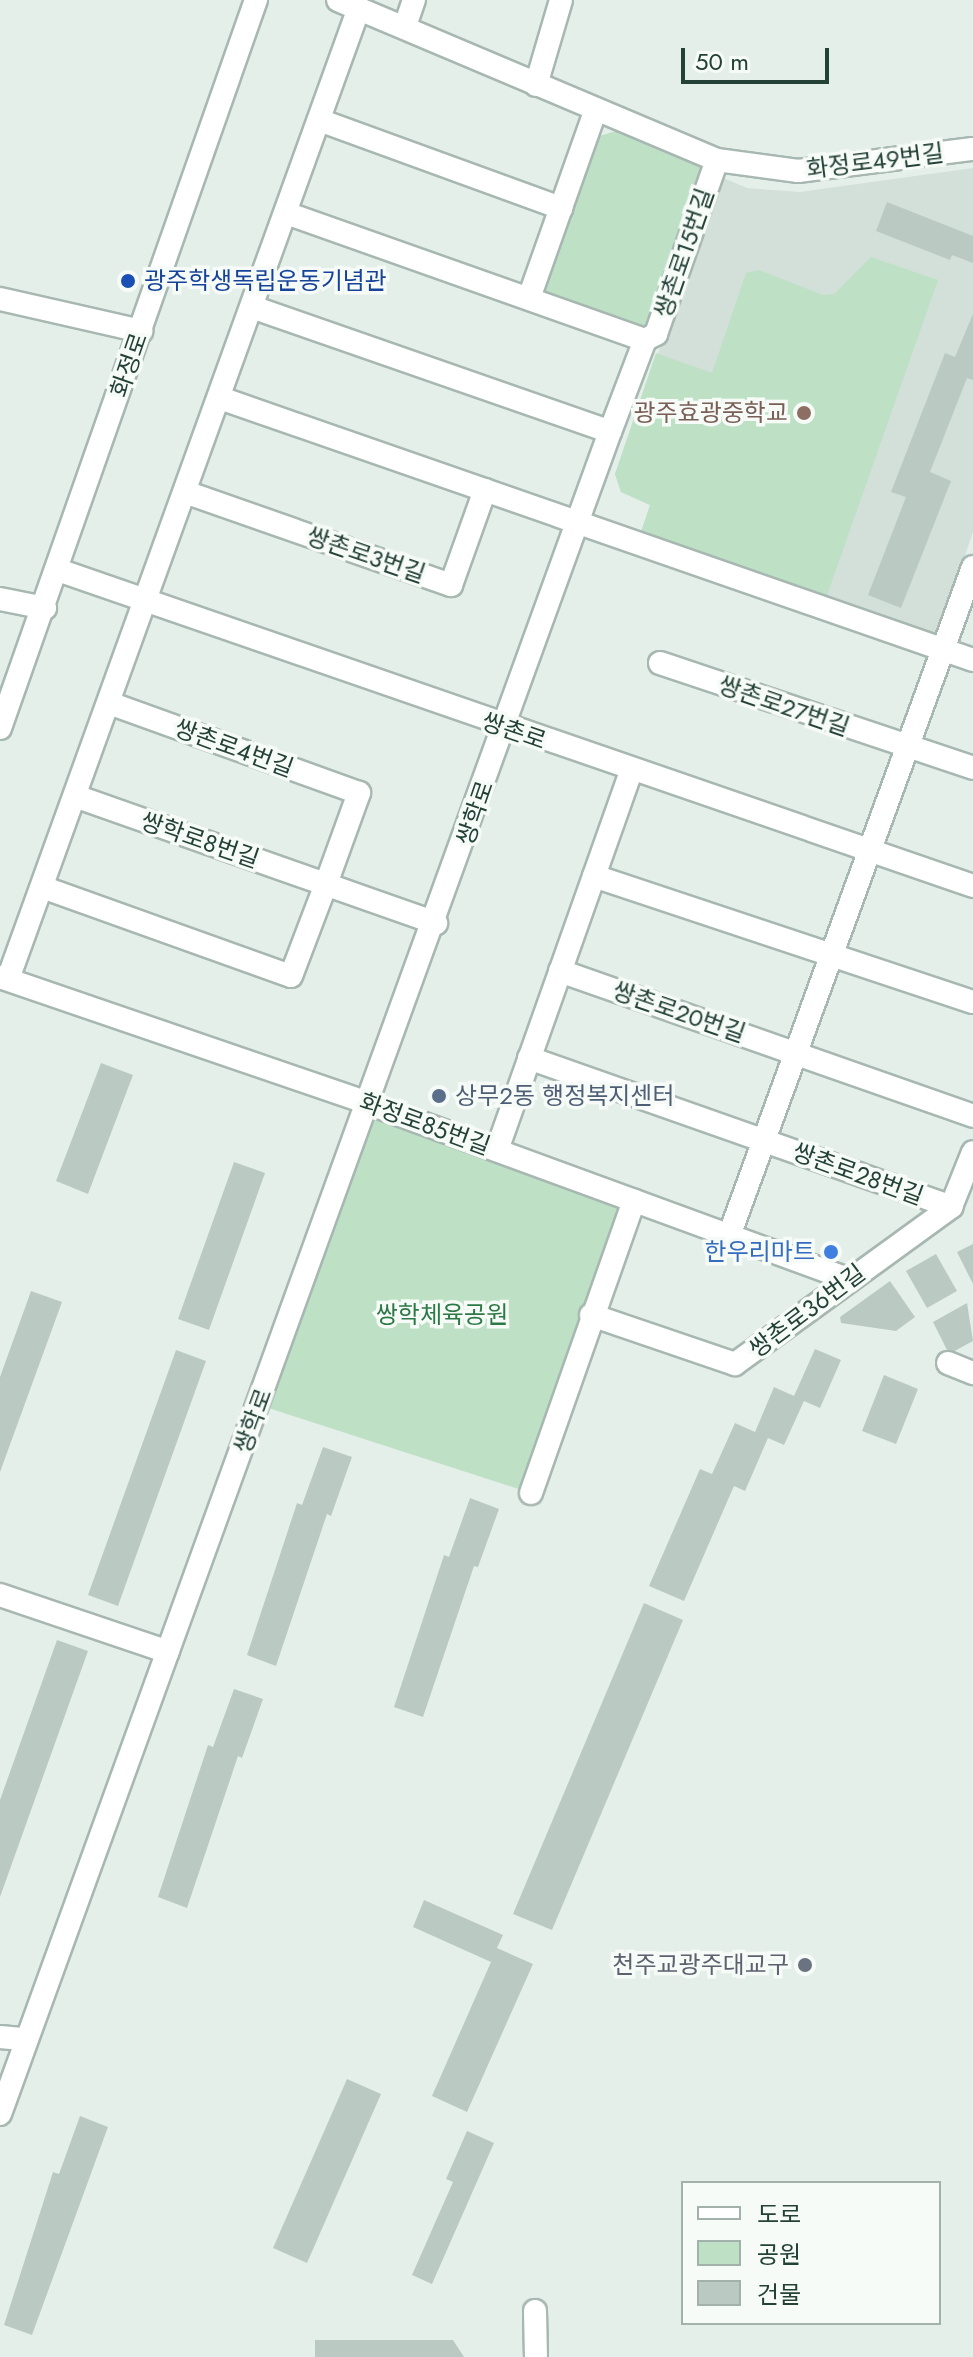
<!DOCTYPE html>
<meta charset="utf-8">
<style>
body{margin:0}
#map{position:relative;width:973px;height:2357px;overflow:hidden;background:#e5efea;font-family:Jost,"Noto Sans KR",sans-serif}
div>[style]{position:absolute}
.built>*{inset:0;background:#d3dfd9}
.green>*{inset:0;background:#bee0c5}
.building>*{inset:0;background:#bacac3}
.roads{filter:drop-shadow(2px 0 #a7b7b1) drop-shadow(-2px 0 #a7b7b1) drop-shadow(0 2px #a7b7b1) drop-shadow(0 -2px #a7b7b1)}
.minor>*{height:22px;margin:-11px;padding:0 11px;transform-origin:11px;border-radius:11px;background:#fff}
.dots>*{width:22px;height:22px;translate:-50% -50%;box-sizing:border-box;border:4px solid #f6fbf8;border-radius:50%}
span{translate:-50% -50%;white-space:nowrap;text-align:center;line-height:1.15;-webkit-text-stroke:7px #f6fbf8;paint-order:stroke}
.street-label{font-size:24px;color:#244137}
.transit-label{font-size:24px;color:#164399}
.left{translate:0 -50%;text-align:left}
.education-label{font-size:24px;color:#785e54}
.right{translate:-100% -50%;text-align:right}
.service-label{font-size:24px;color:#4e5e75}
.shop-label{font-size:24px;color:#366cbe}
.park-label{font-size:24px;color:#2d7945}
.worship-label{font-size:24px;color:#5b616d}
.legend{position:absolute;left:681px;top:2181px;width:260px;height:144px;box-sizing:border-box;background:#f6fbf8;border:2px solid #a2b1ab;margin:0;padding:10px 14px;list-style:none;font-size:24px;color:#244137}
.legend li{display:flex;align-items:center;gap:16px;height:40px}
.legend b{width:40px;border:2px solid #a2b1ab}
.scale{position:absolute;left:681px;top:48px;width:148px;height:36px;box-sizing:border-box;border:4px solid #244137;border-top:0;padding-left:10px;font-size:24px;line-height:28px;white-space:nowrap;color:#244137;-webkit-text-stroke:6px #f6fbf8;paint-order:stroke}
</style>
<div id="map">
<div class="built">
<div style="clip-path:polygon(973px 168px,973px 532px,936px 639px,640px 535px,650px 505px,621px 492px,615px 474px,721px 177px,747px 188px,800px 192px)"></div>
</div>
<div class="green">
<div style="clip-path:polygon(616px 131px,709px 169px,649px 333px,543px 295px,539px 285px,593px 138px)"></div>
<div style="clip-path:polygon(871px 257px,938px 280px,825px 601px,640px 535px,650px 505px,621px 492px,615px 474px,656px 353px,712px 373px,746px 273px,759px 270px,823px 295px,834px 294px)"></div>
<div style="clip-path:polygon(370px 1104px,634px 1201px,531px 1493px,259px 1405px)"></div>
</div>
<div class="building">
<div style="clip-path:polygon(887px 202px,973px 236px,973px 263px,952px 255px,950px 260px,876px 231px)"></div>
<div style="clip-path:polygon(973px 314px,973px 380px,967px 378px,930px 472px,951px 481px,901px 608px,868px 595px,906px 497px,891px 492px,945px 353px,955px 357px)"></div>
<div style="clip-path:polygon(101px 1063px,133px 1075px,88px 1194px,56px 1181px)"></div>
<div style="clip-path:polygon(234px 1162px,265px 1173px,209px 1330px,178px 1319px)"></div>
<div style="clip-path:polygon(973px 1244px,973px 1284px,957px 1252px)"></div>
<div style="clip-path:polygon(936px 1254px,957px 1291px,927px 1308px,906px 1271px)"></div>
<div style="clip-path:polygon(890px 1281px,915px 1317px,896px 1331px,841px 1323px,840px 1317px)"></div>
<div style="clip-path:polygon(31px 1291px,62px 1302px,0 1472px,0 1377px)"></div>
<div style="clip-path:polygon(967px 1303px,973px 1341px,949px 1354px,933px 1322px)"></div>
<div style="clip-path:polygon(815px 1349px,841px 1360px,820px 1408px,804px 1401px,784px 1445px,768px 1438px,745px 1491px,734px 1486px,684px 1601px,649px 1586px,700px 1469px,712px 1474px,735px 1423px,755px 1432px,774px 1387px,794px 1396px)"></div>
<div style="clip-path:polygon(176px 1350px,206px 1361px,118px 1606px,88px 1595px)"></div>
<div style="clip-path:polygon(884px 1375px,918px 1389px,896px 1444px,862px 1431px)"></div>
<div style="clip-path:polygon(323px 1447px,352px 1457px,331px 1516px,327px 1514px,276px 1666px,247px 1655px,297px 1503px,302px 1505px)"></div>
<div style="clip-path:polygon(470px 1498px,499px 1509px,478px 1567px,474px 1566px,423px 1717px,394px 1707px,444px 1555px,449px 1557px)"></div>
<div style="clip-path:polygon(644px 1603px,683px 1620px,552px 1930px,513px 1914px)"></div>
<div style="clip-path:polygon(57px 1640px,88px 1651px,0 1897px,0 1800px)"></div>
<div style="clip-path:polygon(234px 1689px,263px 1699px,242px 1758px,238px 1756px,187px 1908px,158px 1897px,208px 1745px,213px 1747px)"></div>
<div style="clip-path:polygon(424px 1900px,503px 1935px,497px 1948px,533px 1964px,467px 2112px,432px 2096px,491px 1962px,413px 1927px)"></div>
<div style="clip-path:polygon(347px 2079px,381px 2094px,307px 2263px,273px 2248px)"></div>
<div style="clip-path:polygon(80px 2116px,108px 2127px,32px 2335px,4px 2325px,53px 2172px,59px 2174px)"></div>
<div style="clip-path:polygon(467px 2131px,494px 2143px,432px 2284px,412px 2275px,453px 2182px,446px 2179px)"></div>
<div style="clip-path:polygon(315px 2340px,453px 2340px,464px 2357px,315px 2357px)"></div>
</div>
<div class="roads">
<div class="minor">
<div style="left:338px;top:0;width:411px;rotate:22.9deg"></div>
<div style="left:717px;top:160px;width:82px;rotate:7.7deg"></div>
<div style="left:798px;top:171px;width:176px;rotate:-7.2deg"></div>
<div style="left:405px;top:26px;width:28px;rotate:-71deg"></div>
<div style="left:536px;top:85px;width:89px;rotate:-73.6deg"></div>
<div style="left:319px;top:120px;width:258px;rotate:20deg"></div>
<div style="left:286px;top:213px;width:381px;rotate:19.5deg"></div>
<div style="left:529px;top:298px;width:197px;rotate:-70.5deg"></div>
<div style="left:0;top:299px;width:145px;rotate:12.8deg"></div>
<div style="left:252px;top:307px;width:379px;rotate:19.2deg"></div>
<div style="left:220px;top:398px;width:797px;rotate:19.18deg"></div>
<div style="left:185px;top:492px;width:282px;rotate:19.3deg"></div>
<div style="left:451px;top:585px;width:101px;rotate:-70.3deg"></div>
<div style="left:58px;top:570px;width:968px;rotate:19.05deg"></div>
<div style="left:0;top:599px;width:46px;rotate:11.3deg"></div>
<div style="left:660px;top:663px;width:330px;rotate:18.5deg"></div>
<div style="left:0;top:728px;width:772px;rotate:-70.63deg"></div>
<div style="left:75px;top:796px;width:383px;rotate:19.4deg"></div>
<div style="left:594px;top:876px;width:399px;rotate:18.4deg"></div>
<div style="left:42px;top:887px;width:264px;rotate:19.7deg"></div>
<div style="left:291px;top:976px;width:98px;rotate:-69.2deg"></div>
<div style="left:326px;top:884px;width:97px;rotate:-70.1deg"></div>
<div style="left:359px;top:793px;width:266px;rotate:-160.2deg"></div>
<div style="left:560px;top:971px;width:438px;rotate:19.3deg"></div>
<div style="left:0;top:977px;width:391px;rotate:18.9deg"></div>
<div style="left:370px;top:1104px;width:509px;rotate:20.11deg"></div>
<div style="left:8px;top:979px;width:1032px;rotate:-70.13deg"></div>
<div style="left:529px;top:1058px;width:448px;rotate:19.4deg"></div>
<div style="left:497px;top:1150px;width:402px;rotate:-70.5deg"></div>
<div style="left:729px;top:1236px;width:712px;rotate:-69.96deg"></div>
<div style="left:591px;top:1315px;width:152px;rotate:18.8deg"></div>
<div style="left:735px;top:1364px;width:267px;rotate:-36deg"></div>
<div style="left:951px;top:1207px;width:59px;rotate:-68.2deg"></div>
<div style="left:948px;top:1363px;width:27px;rotate:22deg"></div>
<div style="left:531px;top:1493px;width:310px;rotate:-70.6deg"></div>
<div style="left:0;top:1595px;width:177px;rotate:18.7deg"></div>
<div style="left:0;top:2037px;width:25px;rotate:5deg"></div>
<div style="left:0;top:2114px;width:1789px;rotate:-70.07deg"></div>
<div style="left:610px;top:432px;width:98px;rotate:-69.2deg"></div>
<div style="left:645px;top:340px;width:13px;rotate:-29deg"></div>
<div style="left:656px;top:334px;width:184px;rotate:-70.7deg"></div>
<div style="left:535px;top:2311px;width:46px;rotate:88.8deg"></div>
</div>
</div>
<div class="dots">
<div style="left:128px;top:281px;background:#1a4fb4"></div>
<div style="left:804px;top:413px;background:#8d6e63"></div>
<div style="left:439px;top:1096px;background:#5c6f8a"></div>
<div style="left:831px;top:1252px;background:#3f7fe0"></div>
<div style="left:805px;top:1965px;background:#6b7280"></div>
</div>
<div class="street-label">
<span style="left:875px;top:161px;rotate:-7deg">화정로49번길</span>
<span style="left:684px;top:253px;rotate:-71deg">쌍촌로15번길</span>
<span style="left:129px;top:365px;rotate:-71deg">화정로</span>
<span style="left:366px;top:555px;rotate:19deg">쌍촌로3번길</span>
<span style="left:784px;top:706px;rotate:19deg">쌍촌로27번길</span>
<span style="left:514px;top:731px;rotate:19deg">쌍촌로</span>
<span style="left:234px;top:748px;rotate:20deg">쌍촌로4번길</span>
<span style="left:475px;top:813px;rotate:-71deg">쌍학로</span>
<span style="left:200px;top:840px;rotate:19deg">쌍학로8번길</span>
<span style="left:679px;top:1012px;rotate:19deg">쌍촌로20번길</span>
<span style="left:425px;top:1124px;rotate:20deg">화정로85번길</span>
<span style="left:858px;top:1174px;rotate:20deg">쌍촌로28번길</span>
<span style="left:807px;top:1311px;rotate:-37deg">쌍촌로36번길</span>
<span style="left:253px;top:1421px;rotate:-70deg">쌍학로</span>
</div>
<div class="transit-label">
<span class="left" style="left:144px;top:281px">광주학생독립운동기념관</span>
</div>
<div class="education-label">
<span class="right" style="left:788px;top:413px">광주효광중학교</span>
</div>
<div class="service-label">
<span class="left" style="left:455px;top:1096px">상무2동 행정복지센터</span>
</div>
<div class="shop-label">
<span class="right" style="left:815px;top:1252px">한우리마트</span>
</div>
<div class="park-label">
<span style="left:442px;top:1315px">쌍학체육공원</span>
</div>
<div class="worship-label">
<span class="right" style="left:789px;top:1965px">천주교광주대교구</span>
</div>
<ul class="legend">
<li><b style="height:10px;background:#fff"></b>도로</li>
<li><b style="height:22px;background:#bee0c5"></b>공원</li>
<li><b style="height:22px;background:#bacac3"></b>건물</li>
</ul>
<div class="scale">50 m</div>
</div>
